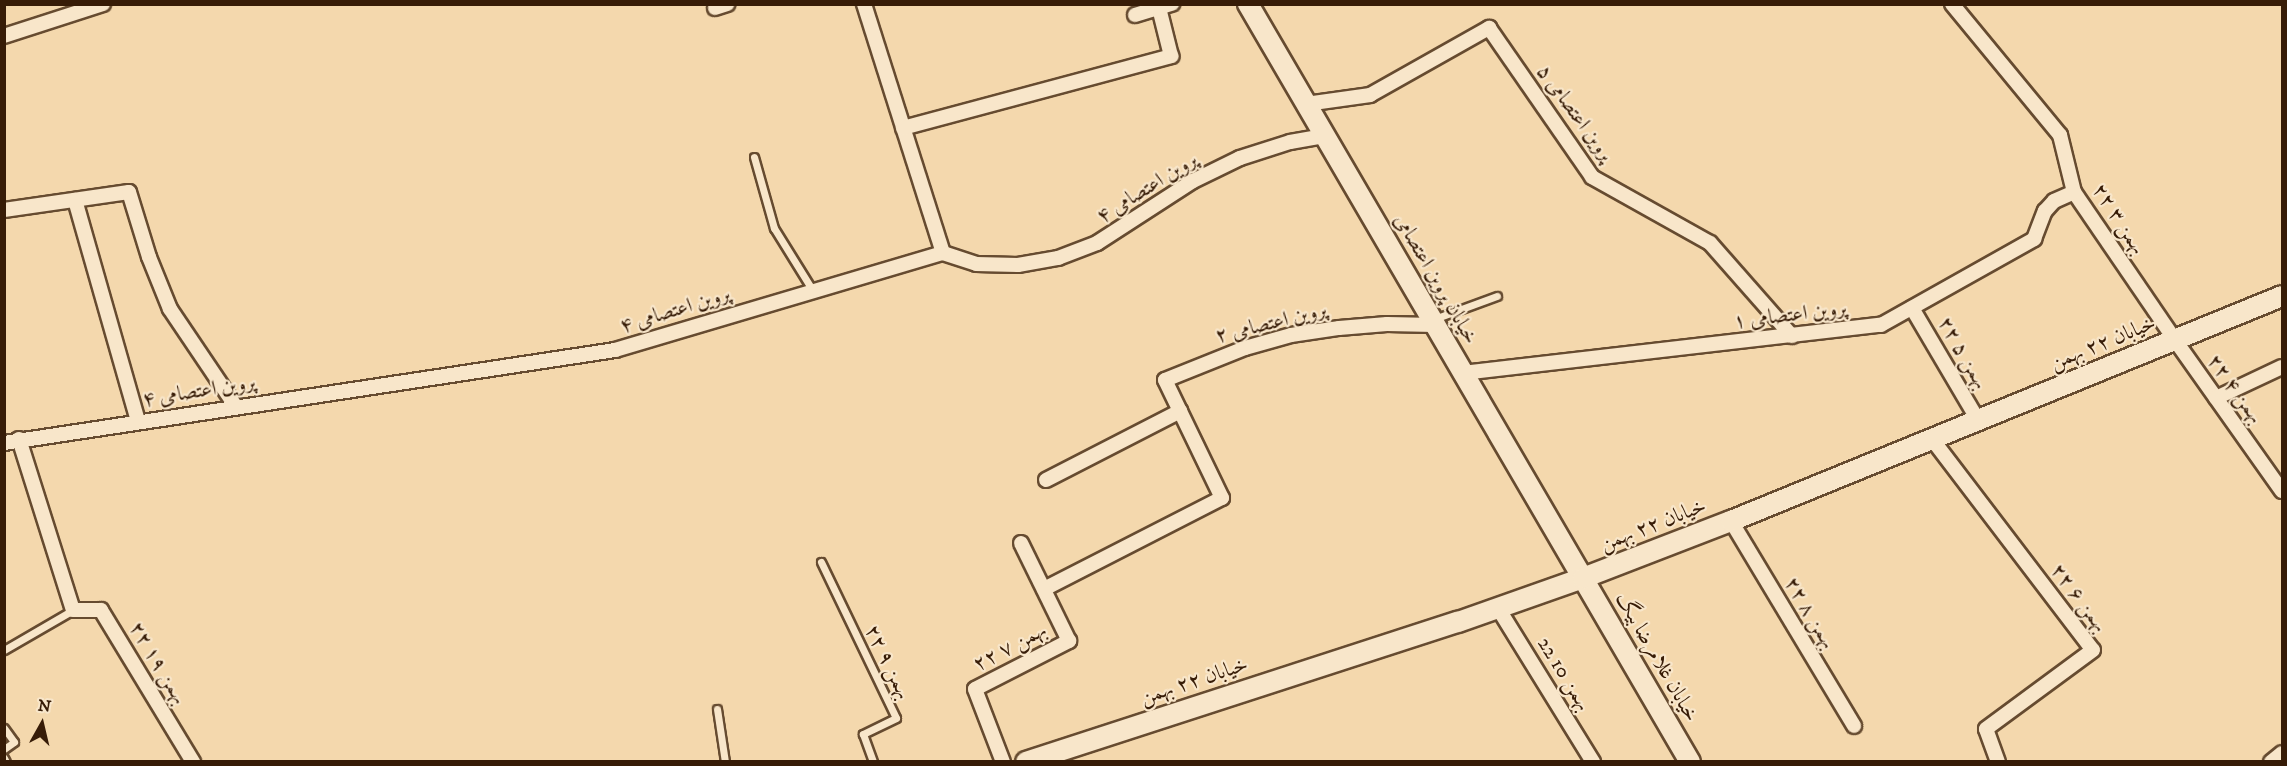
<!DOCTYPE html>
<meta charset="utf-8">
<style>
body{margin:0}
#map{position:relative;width:2287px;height:766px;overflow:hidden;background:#f4d8ad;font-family:"IM FELL DW Pica",Amiri,serif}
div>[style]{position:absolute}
.roads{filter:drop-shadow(2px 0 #664b30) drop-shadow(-2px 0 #664b30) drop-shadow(0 2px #664b30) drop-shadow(0 -2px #664b30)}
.lane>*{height:7px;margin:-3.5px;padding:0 3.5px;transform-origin:3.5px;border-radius:3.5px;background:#f8e6ca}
.street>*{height:14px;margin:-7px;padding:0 7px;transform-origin:7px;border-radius:7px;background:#f8e6ca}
.secondary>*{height:20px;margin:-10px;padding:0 10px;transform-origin:10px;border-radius:10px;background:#f8e6ca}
span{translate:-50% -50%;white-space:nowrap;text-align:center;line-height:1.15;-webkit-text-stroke:4.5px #f8e6ca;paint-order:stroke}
.street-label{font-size:21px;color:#371c07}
.frame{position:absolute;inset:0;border:6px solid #371c07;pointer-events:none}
.north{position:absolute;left:12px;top:694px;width:60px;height:60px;-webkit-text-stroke:4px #f8e6ca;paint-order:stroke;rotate:8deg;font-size:16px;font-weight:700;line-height:24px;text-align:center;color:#371c07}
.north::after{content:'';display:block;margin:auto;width:21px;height:27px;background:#371c07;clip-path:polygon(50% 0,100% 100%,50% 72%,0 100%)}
</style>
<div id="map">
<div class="roads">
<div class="lane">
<div style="left:754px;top:157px;width:74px;rotate:74.3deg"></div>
<div style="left:774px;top:228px;width:74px;rotate:58.2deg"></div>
<div style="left:1434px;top:319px;width:67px;rotate:-20.1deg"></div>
<div style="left:821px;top:562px;width:173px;rotate:64.3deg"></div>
<div style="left:896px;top:718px;width:37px;rotate:154deg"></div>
<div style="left:863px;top:734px;width:30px;rotate:70deg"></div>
<div style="left:4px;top:650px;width:80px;rotate:-30.1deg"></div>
<div style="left:717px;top:709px;width:54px;rotate:81.4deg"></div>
<div style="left:4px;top:728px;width:17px;rotate:54deg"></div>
<div style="left:14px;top:742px;width:12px;rotate:145deg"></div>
<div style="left:4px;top:758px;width:4px;rotate:63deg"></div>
</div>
<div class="street">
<div style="left:864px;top:4px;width:261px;rotate:72.4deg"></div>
<div style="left:1952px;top:4px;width:170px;rotate:50.5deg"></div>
<div style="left:2060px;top:135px;width:59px;rotate:76.2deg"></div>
<div style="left:2074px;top:192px;width:179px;rotate:55.7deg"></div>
<div style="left:2175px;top:340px;width:185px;rotate:54.7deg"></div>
<div style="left:715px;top:8px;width:13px;rotate:-18deg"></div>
<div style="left:1135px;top:15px;width:39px;rotate:-17deg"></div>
<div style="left:4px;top:36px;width:104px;rotate:-17.9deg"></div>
<div style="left:1306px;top:104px;width:65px;rotate:-8deg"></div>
<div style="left:1370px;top:95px;width:137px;rotate:-29.4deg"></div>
<div style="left:1489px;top:28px;width:181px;rotate:55.3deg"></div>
<div style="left:1592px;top:177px;width:135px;rotate:29.2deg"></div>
<div style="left:1710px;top:243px;width:124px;rotate:48.6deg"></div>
<div style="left:903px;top:128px;width:278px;rotate:-15deg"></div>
<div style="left:1171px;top:56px;width:49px;rotate:-104deg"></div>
<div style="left:75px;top:200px;width:230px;rotate:74.1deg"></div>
<div style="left:4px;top:210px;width:126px;rotate:-8.2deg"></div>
<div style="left:129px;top:192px;width:68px;rotate:72.9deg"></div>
<div style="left:149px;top:257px;width:56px;rotate:68deg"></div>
<div style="left:170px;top:309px;width:118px;rotate:56deg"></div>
<div style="left:1912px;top:308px;width:130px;rotate:59.5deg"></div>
<div style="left:1463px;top:373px;width:421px;rotate:-6.6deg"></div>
<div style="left:1881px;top:325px;width:176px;rotate:-29.3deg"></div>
<div style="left:2034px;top:239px;width:30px;rotate:-69deg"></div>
<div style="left:2045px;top:211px;width:13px;rotate:-48deg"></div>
<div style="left:2054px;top:201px;width:22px;rotate:-24deg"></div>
<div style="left:2216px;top:398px;width:73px;rotate:-25.2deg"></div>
<div style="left:19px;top:439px;width:179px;rotate:72.5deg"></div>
<div style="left:73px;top:610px;width:28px"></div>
<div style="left:101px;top:610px;width:178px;rotate:58.8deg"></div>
<div style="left:1932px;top:439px;width:265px;rotate:52.7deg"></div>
<div style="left:2093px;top:650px;width:133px;rotate:143.6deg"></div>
<div style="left:1986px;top:729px;width:35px;rotate:70deg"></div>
<div style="left:4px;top:443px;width:618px;rotate:-8.65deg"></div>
<div style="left:615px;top:350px;width:342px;rotate:-16.5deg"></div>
<div style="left:943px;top:253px;width:35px;rotate:18deg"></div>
<div style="left:976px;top:264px;width:42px;rotate:1.4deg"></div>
<div style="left:1018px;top:265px;width:41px;rotate:-9.9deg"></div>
<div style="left:1058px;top:258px;width:42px;rotate:-21deg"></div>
<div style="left:1097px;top:243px;width:114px;rotate:-32.9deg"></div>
<div style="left:1193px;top:181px;width:52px;rotate:-26.1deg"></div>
<div style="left:1240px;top:158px;width:52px;rotate:-17.7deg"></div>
<div style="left:1290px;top:142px;width:36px;rotate:-10deg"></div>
<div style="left:1046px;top:480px;width:151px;rotate:-27.2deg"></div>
<div style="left:1731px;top:521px;width:239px;rotate:59deg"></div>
<div style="left:1044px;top:589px;width:200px;rotate:-27.1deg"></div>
<div style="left:1222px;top:498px;width:131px;rotate:-115.8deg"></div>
<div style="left:1165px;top:380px;width:86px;rotate:-21.8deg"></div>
<div style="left:1245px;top:348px;width:48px;rotate:-15.8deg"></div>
<div style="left:1291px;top:335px;width:49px;rotate:-8.3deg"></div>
<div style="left:1339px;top:328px;width:48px;rotate:-4.8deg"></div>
<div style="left:1387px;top:324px;width:48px;rotate:1.2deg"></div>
<div style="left:1498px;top:608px;width:181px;rotate:58.3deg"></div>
<div style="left:1003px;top:762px;width:78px;rotate:-111deg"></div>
<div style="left:975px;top:689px;width:106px;rotate:-27.1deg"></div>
<div style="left:1069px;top:641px;width:109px;rotate:-116.1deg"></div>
<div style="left:2271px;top:762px;width:14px;rotate:-39deg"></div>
</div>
<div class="secondary">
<div style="left:1248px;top:4px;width:877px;rotate:59.75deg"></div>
<div style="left:1026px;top:762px;width:454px;rotate:-18deg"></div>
<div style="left:1458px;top:622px;width:133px;rotate:-19.4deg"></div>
<div style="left:1583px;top:578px;width:159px;rotate:-21.1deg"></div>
<div style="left:1731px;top:521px;width:595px;rotate:-22.21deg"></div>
</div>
</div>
<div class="street-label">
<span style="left:1575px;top:113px;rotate:54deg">پروین اعتصامی ۵</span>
<span style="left:1147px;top:188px;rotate:-32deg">پروین اعتصامی ۴</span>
<span style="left:2119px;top:219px;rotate:57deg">۲۲ بهمن ۳</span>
<span style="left:1436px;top:279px;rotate:60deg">خیابان پروین اعتصامی</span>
<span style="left:675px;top:310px;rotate:-17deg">پروین اعتصامی ۴</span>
<span style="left:1790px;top:315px;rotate:-7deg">پروین اعتصامی ۱</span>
<span style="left:1271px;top:323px;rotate:-14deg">پروین اعتصامی ۲</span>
<span style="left:2103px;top:343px;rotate:-22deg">خیابان ۲۲ بهمن</span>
<span style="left:1963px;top:353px;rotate:60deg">۲۲ بهمن ۵</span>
<span style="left:2235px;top:389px;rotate:54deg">۲۲ بهمن ۴</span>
<span style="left:199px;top:391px;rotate:-9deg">پروین اعتصامی ۴</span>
<span style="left:1653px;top:525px;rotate:-21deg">خیابان ۲۲ بهمن</span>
<span style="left:2079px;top:598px;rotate:53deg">۲۲ بهمن ۶</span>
<span style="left:1810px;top:613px;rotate:59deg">۲۲ بهمن ۸</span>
<span style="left:1010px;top:647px;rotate:-28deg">۲۲ بهمن ۷</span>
<span style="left:1657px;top:657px;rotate:60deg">خیابان غلامرضا بیگ</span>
<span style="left:888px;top:662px;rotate:64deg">۲۲ بهمن ۹</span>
<span style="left:158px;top:663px;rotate:59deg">۲۲ بهمن ۱۹</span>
<span style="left:1564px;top:674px;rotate:58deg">22 بهمن 10</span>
<span style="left:1194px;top:681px;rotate:-18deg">خیابان ۲۲ بهمن</span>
</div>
<div class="frame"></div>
<div class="north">N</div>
</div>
